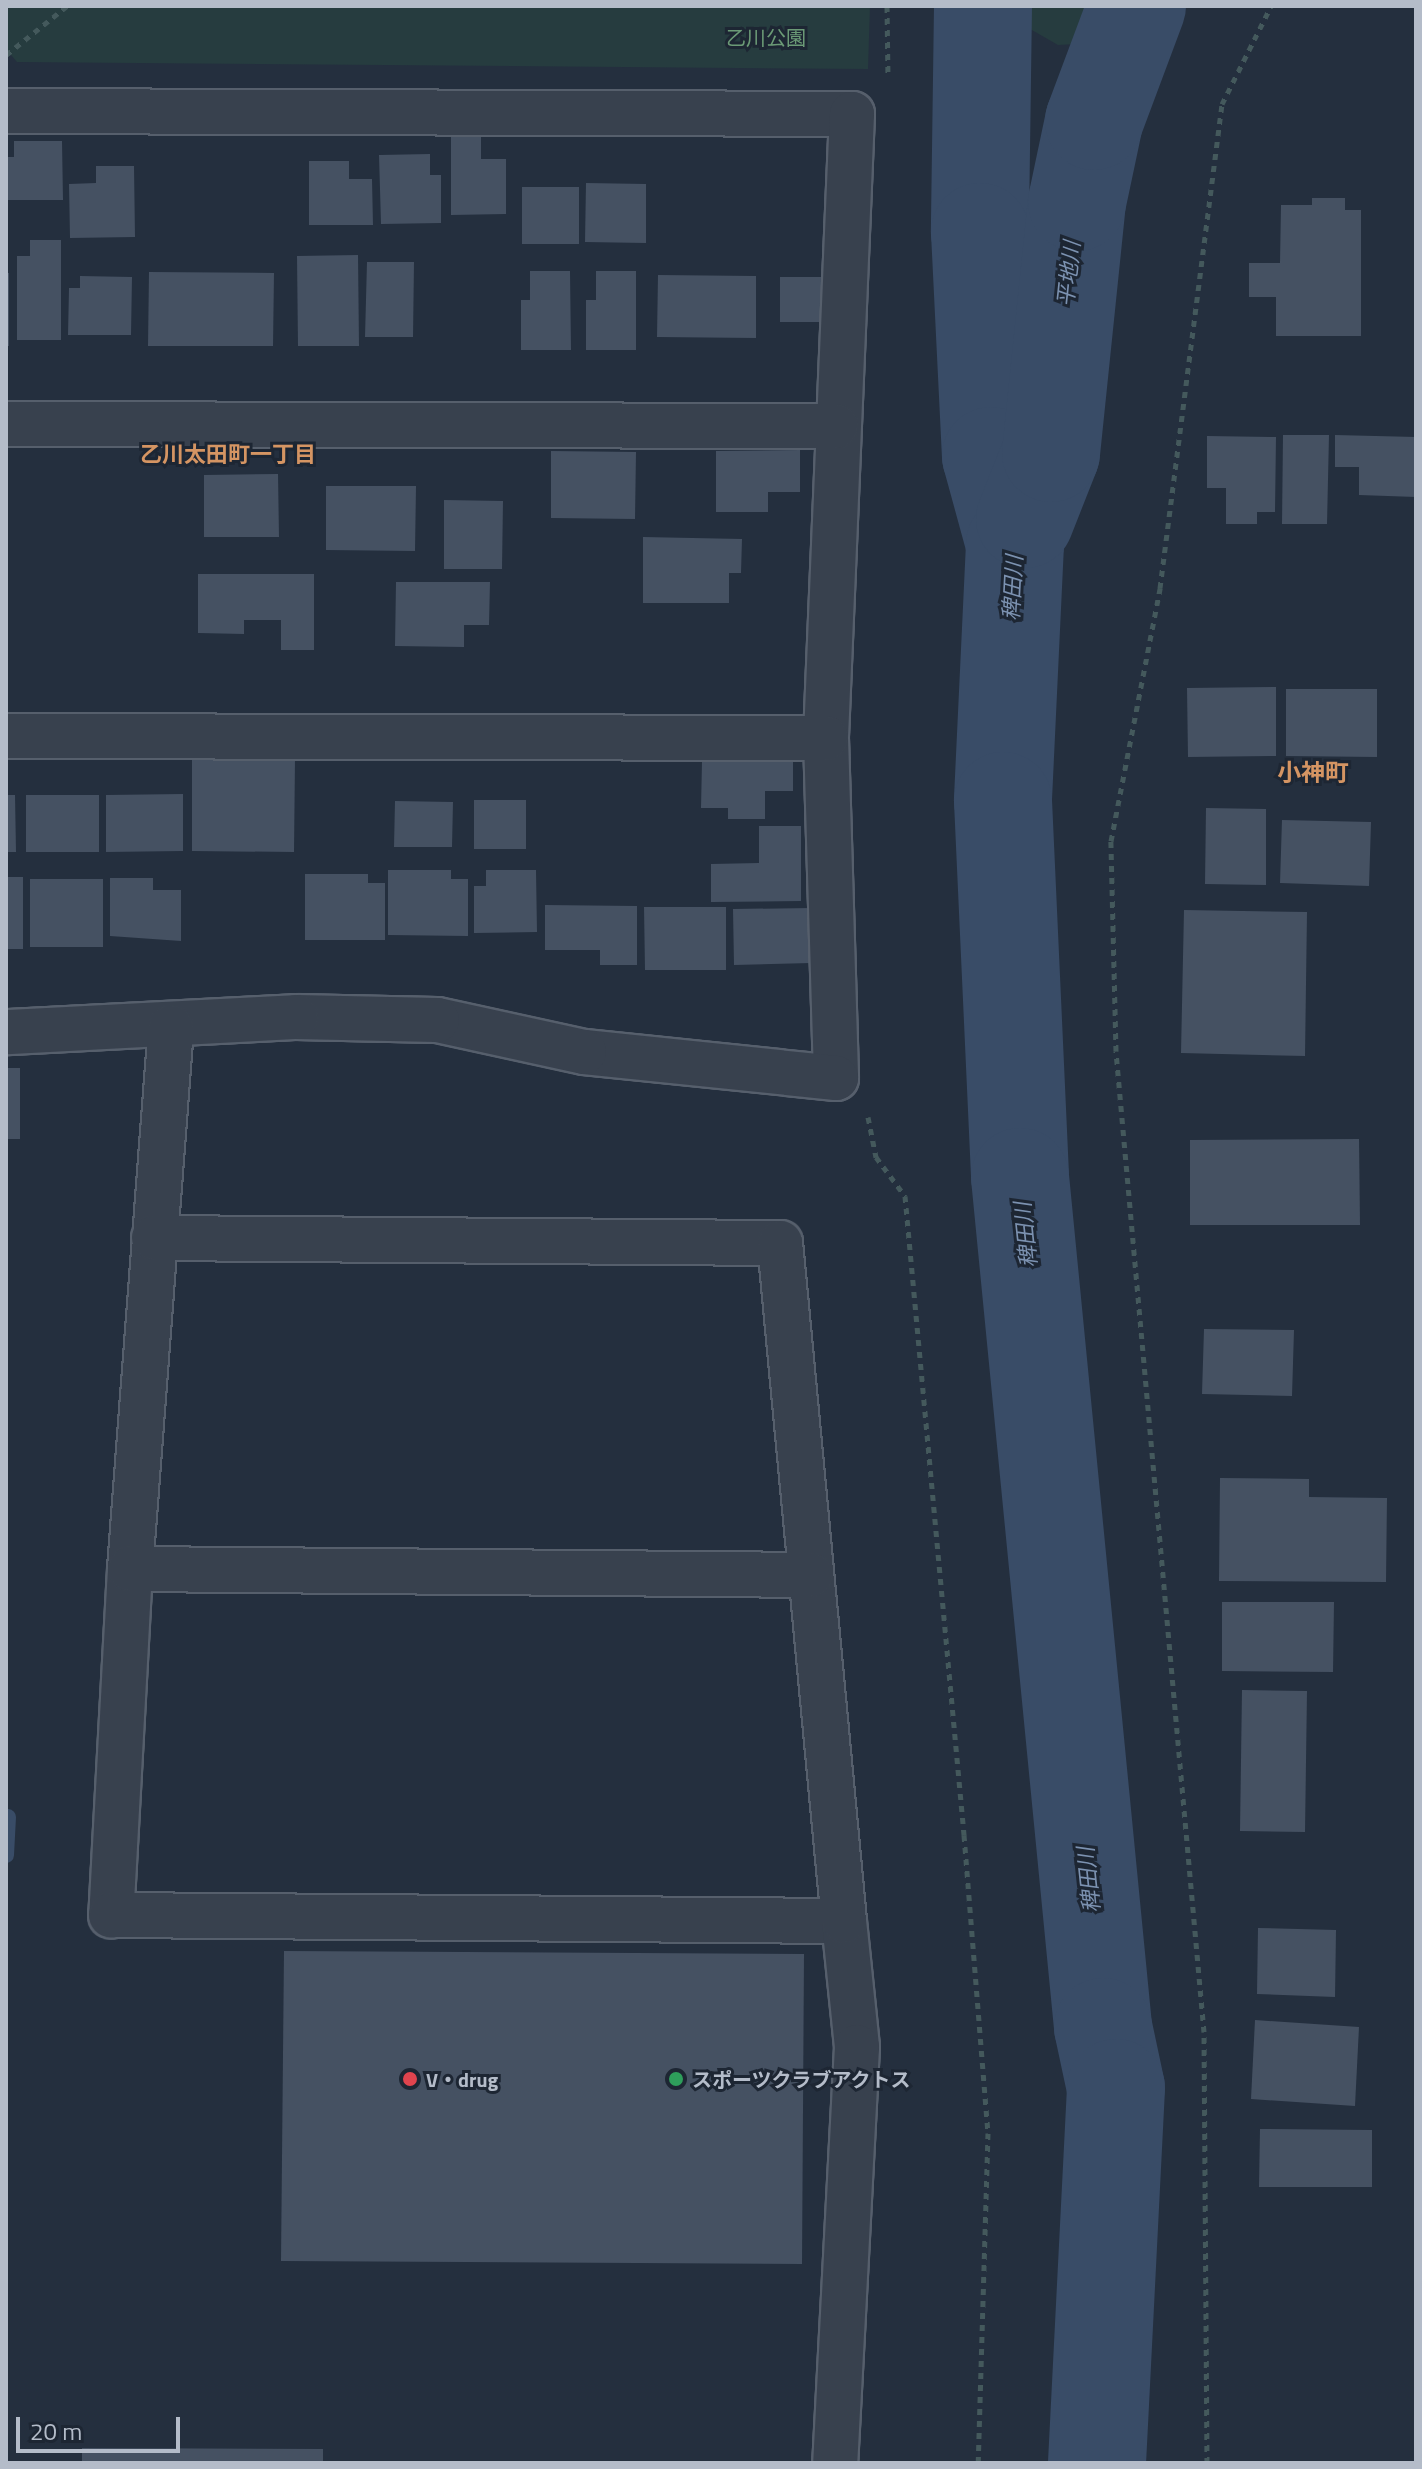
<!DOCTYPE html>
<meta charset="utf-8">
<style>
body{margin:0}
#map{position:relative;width:1422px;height:2469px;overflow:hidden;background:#242f3e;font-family:"Titillium Web","Noto Sans JP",sans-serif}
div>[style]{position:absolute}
.green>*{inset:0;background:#263c3f}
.stream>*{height:16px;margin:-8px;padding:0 8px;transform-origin:8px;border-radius:8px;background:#394c67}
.river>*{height:98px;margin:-49px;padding:0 49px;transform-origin:49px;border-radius:49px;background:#394c67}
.building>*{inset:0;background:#455162}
.path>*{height:5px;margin-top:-2.5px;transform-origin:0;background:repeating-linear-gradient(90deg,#44595c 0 6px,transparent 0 12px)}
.roads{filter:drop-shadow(2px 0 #565f6c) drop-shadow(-2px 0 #565f6c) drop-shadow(0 2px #565f6c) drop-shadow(0 -2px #565f6c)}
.street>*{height:44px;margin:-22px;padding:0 22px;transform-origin:22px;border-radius:22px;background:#38414e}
.dots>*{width:22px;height:22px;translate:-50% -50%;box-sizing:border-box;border:4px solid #1d2633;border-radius:50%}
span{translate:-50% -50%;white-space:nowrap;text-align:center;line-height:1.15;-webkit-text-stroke:6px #1d2633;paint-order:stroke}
.park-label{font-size:20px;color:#6b9a76}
.poi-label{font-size:20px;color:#b4bcc9;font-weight:700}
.left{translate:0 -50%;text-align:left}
.water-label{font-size:22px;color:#7c92b1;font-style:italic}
.neighbourhood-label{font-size:22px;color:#d59563;font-weight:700}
.quarter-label{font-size:24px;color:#d59563;font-weight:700}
.frame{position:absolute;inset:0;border:8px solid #b4bcc9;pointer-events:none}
.scale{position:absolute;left:16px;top:2417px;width:164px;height:36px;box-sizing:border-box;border:4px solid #b4bcc9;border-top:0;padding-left:10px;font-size:24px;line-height:28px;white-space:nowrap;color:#b4bcc9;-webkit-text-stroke:6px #1d2633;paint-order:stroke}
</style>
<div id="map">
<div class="green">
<div style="clip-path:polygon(6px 6px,870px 6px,868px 69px,17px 62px,6px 49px)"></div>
<div style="clip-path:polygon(1018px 6px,1112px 6px,1095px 43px,1058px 45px,1018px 22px)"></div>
</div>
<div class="stream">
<div style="left:6px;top:1855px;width:38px;rotate:-87deg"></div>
</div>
<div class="river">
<div style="left:983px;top:6px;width:226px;rotate:90.8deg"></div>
<div style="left:980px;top:232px;width:224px;rotate:87.2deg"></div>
<div style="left:991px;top:456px;width:91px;rotate:74.7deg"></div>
<div style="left:1015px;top:544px;width:257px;rotate:92.7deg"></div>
<div style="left:1003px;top:801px;width:376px;rotate:87.4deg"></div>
<div style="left:1020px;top:1177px;width:854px;rotate:84.42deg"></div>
<div style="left:1103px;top:2027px;width:62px;rotate:78deg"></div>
<div style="left:1116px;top:2088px;width:375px;rotate:92.9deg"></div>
<div style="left:1025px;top:519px;width:71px;rotate:-68.5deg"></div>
<div style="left:1051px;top:453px;width:252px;rotate:-84.1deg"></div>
<div style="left:1077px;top:202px;width:83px;rotate:-78.1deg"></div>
<div style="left:1094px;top:121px;width:123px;rotate:-69.5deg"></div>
</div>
<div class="building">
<div style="clip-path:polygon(451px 136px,481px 136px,481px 159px,506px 159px,506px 214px,451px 215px)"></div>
<div style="clip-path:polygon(14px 141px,62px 141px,63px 200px,6px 200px,6px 157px,14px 157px)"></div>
<div style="clip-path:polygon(430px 154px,430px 175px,441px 175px,441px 223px,381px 224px,379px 155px)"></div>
<div style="clip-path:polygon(309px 161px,349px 161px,349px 179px,372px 179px,373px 225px,309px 225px)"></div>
<div style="clip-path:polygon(96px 166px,134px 166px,135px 237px,70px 238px,69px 184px,96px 183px)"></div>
<div style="clip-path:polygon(586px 183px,646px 184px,646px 243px,585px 242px)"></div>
<div style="clip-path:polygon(522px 187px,579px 187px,579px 244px,522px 244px)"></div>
<div style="clip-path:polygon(1312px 198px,1345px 198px,1345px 210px,1361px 210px,1361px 336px,1276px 336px,1276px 297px,1249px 297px,1249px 263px,1280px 263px,1281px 205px,1312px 205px)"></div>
<div style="clip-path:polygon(30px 240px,61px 240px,61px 340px,17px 340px,17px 256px,30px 256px)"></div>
<div style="clip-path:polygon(358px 255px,359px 346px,298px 346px,297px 256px)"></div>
<div style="clip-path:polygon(367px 262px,414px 262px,413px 337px,365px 337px)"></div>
<div style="clip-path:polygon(530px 271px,570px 271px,571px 350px,521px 350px,521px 300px,530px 300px)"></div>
<div style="clip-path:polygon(596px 271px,636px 271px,636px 350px,586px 350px,586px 300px,596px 300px)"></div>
<div style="clip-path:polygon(149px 272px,274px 273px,273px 346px,148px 346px)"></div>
<div style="clip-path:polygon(6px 273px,9px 273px,9px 346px,6px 346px)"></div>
<div style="clip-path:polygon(658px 275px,756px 276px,756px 338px,657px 337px)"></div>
<div style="clip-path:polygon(80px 276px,132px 277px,131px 335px,68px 335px,69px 288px,80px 288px)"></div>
<div style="clip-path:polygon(780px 277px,822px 277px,822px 322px,780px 322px)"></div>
<div style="clip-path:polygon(1283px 435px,1329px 435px,1327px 524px,1282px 524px)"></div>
<div style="clip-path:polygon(1335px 435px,1416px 437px,1416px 497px,1359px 495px,1359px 467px,1335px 467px)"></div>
<div style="clip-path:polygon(1207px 436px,1276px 437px,1275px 512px,1257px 512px,1257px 524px,1226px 524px,1226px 488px,1207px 488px)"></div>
<div style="clip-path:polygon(800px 450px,800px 492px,768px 492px,768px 512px,716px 512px,716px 451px)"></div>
<div style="clip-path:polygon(551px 451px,636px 452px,635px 519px,551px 518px)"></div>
<div style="clip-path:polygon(278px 474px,279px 537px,204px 537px,204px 475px)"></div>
<div style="clip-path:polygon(326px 486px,416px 486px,415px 551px,326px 550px)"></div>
<div style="clip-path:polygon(444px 500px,503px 501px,502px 569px,444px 569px)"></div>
<div style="clip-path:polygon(643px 537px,742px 539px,741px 573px,729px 573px,729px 603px,643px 603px)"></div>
<div style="clip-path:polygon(198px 574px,314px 574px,314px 650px,281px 650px,281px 620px,244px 620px,244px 634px,198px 633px)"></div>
<div style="clip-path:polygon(396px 582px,490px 582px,489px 625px,464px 625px,464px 647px,395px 646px)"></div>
<div style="clip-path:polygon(1276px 687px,1276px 756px,1188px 757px,1187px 688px)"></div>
<div style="clip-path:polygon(1286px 689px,1377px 689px,1377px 757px,1286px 756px)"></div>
<div style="clip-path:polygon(192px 759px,295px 759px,294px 852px,192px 851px)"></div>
<div style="clip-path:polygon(702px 761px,793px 762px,793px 791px,765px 791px,765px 819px,728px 819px,728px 808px,701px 808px)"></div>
<div style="clip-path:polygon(183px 794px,183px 851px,106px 852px,106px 795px)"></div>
<div style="clip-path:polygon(6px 795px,15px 795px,16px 852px,6px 852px)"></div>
<div style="clip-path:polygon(26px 795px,99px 795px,99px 852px,26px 852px)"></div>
<div style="clip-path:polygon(474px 800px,526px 800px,526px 849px,474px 849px)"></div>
<div style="clip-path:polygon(395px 801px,453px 802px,452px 847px,394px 847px)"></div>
<div style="clip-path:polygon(1206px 808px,1266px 809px,1266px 885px,1205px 884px)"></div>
<div style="clip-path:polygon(1282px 820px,1371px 822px,1369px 886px,1280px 883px)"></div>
<div style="clip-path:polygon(759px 826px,801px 826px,801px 901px,711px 902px,711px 864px,759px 863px)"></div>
<div style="clip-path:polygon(388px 870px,451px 870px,451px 879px,468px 879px,468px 936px,388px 935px)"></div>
<div style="clip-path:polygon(486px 870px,536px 870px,537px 932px,474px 933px,474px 886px,486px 886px)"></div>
<div style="clip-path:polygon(305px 874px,368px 874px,368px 883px,385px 883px,385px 940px,305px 940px)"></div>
<div style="clip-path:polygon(6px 877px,23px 877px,23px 949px,6px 949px)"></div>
<div style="clip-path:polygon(110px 878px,153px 878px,153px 890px,181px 890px,181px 941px,110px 936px)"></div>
<div style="clip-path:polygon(30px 879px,103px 879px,103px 947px,30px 947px)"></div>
<div style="clip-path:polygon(545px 905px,637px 906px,637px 965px,600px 965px,600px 950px,545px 950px)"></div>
<div style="clip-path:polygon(644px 907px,726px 907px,726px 970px,645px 970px)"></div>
<div style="clip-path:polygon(811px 908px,811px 963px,734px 965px,733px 909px)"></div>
<div style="clip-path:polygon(1184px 910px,1307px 912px,1305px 1056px,1181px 1053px)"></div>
<div style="clip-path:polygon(6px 1068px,20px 1068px,20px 1139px,6px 1139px)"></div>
<div style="clip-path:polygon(1359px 1139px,1360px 1225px,1190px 1225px,1190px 1140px)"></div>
<div style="clip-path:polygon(1204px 1329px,1294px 1330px,1292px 1396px,1202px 1394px)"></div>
<div style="clip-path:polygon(1220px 1478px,1309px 1479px,1309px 1497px,1387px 1498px,1386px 1582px,1219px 1581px)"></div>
<div style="clip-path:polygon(1222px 1602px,1334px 1602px,1333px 1672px,1222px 1671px)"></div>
<div style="clip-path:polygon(1242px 1690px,1307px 1691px,1305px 1832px,1240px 1831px)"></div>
<div style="clip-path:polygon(1258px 1928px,1336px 1930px,1335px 1997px,1257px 1994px)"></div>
<div style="clip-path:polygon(284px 1951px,804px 1954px,802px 2264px,281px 2261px)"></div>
<div style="clip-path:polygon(1255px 2020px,1359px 2027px,1355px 2106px,1251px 2099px)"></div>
<div style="clip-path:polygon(1260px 2129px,1372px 2130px,1372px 2187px,1259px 2187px)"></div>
<div style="clip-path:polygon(82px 2448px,323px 2449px,323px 2463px,82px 2463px)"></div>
</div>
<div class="path">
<div style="left:887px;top:6px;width:71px;rotate:89.2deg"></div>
<div style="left:6px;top:55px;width:78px;rotate:-38.8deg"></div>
<div style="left:868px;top:1117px;width:41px;rotate:78.7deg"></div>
<div style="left:876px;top:1157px;width:49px;rotate:53.4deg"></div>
<div style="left:905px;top:1196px;width:642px;rotate:84.72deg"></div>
<div style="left:964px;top:1835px;width:299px;rotate:85.4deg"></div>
<div style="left:988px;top:2133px;width:330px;rotate:91.7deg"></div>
<div style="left:1207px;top:2463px;width:431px;rotate:-90.4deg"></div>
<div style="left:1204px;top:2032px;width:985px;rotate:-95.13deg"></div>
<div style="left:1116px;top:1051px;width:210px;rotate:-91.4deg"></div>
<div style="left:1111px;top:841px;width:258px;rotate:-79deg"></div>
<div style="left:1160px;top:588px;width:488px;rotate:-82.7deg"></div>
<div style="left:1222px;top:104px;width:110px;rotate:-63.4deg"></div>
</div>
<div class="roads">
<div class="street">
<div style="left:6px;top:111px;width:846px;rotate:0.2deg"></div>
<div style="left:852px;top:114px;width:625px;rotate:92.39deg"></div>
<div style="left:826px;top:738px;width:340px;rotate:88.3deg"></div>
<div style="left:836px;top:1078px;width:253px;rotate:-174.1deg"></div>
<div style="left:584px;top:1052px;width:150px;rotate:-167.7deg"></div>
<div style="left:437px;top:1020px;width:141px;rotate:-178.8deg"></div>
<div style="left:296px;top:1017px;width:290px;rotate:177deg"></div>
<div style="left:6px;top:424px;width:830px;rotate:0.14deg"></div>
<div style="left:6px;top:736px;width:820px;rotate:0.14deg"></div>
<div style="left:171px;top:1027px;width:544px;rotate:94.33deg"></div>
<div style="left:130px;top:1569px;width:347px;rotate:93.1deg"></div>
<div style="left:111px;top:1915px;width:733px;rotate:0.47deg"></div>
<div style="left:844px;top:1921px;width:127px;rotate:84.1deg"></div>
<div style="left:857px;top:2047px;width:417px;rotate:93deg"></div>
<div style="left:154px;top:1238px;width:626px;rotate:0.46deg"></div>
<div style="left:780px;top:1243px;width:681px;rotate:84.61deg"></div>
<div style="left:130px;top:1569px;width:681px;rotate:0.5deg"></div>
</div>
</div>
<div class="dots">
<div style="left:410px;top:2079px;background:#e0444e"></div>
<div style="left:676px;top:2079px;background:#2e9e5b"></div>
</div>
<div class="park-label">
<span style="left:766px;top:37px">乙川公園</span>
</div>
<div class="poi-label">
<span class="left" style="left:426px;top:2079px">V・drug</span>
<span class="left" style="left:692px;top:2079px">スポーツクラブアクトス</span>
</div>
<div class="water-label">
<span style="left:1069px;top:274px;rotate:-84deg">平地川</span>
<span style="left:1013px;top:588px;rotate:-87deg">稗田川</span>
<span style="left:1026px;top:1235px;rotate:-96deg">稗田川</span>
<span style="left:1089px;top:1880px;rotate:-96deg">稗田川</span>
</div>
<div class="neighbourhood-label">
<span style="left:228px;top:455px">乙川太田町一丁目</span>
</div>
<div class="quarter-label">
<span style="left:1313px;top:773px">小神町</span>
</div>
<div class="frame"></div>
<div class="scale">20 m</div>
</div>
